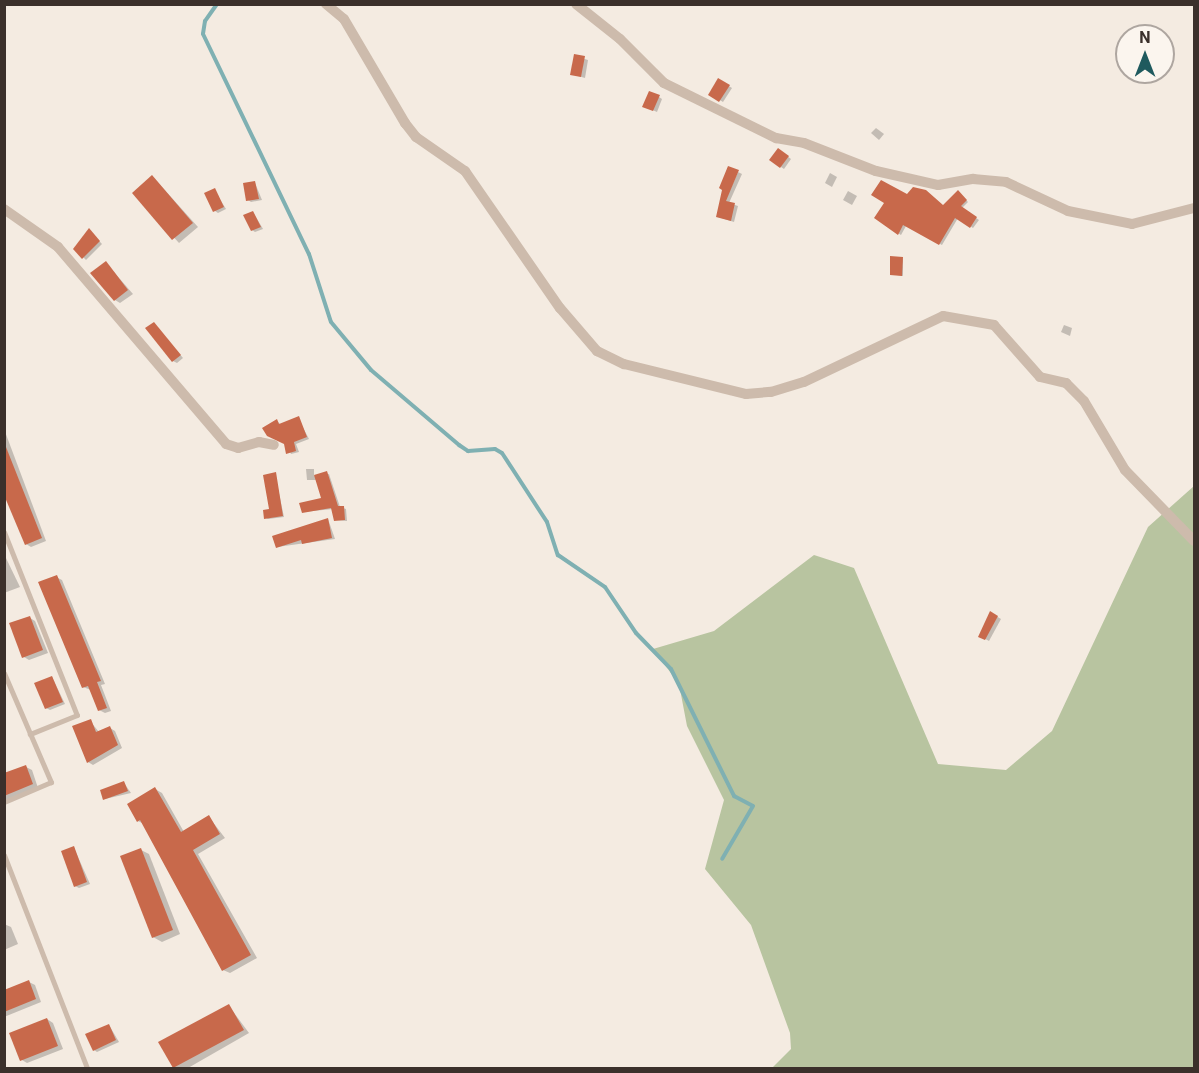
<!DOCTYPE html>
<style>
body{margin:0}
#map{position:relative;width:1199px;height:1073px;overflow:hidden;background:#f4ebe1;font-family:Roboto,sans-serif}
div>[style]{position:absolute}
.green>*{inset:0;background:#b8c4a0}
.shadow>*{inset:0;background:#0003}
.stream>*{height:4px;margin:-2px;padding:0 2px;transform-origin:2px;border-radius:2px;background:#7fb0b2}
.building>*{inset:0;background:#c8694b}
.service>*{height:5px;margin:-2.5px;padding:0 2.5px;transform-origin:2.5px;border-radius:2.5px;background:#cdbbac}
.minor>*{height:10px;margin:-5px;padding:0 5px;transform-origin:5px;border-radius:5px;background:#cdbbac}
span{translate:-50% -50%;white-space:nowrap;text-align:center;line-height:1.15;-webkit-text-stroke:5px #fbf5ee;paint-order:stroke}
.frame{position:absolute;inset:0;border:6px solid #3b302b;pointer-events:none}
.north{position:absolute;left:1115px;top:24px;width:60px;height:60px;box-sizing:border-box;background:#fbf5ee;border:2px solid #aea6a0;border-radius:50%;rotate:0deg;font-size:16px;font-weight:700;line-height:24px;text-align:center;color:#3b302b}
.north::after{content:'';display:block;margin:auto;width:21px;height:27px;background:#1f5a5e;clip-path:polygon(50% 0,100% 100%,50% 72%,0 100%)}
</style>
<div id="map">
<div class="green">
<div style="clip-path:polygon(1194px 486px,1194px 1068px,772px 1068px,791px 1049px,790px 1033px,751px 925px,705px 869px,724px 800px,687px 726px,679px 684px,653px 649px,714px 631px,814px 555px,854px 568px,938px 764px,1006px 770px,1052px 731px,1148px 527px)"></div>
</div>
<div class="shadow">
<div style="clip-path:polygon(575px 56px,588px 60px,585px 78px,571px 74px)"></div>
<div style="clip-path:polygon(719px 80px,732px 88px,723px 102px,710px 94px)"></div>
<div style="clip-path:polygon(659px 97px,662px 99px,657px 112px,648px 108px)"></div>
<div style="clip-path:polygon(876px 128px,884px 134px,879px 140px,871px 133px)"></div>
<div style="clip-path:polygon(782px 152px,791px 159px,784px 169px,781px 167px)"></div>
<div style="clip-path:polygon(738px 172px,742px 174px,729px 203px,738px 206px,734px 222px,718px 217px)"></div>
<div style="clip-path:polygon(830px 173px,837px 177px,832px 187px,825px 183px)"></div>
<div style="clip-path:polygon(153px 177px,198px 227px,179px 243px,134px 193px)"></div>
<div style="clip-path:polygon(255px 183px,262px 200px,251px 202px,248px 200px)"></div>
<div style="clip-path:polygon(214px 190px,226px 209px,218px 213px,215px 211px)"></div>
<div style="clip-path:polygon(848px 191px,857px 196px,852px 205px,843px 200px)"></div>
<div style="clip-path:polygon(960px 194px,968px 202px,962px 208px,979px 220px,973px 228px,958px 218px,942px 245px,906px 226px,901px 235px,876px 218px,908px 195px,943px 206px)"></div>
<div style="clip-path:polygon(253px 212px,263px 229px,255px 232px,252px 230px)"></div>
<div style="clip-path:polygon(89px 230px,102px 244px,86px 260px,75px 249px)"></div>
<div style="clip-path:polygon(903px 258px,903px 276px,891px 274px)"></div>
<div style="clip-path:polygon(106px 263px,133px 294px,120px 303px,115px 300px)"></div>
<div style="clip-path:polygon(154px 324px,183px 358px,177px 363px,173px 361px)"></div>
<div style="clip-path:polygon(1064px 325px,1072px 328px,1070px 336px,1061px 332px)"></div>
<div style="clip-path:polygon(298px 418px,309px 439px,296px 444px,299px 452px,291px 454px,277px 421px,281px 425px)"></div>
<div style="clip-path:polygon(4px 429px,46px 541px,31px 547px,26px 544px,4px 490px)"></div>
<div style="clip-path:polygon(306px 469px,314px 469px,314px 476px,329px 474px,340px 507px,346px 509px,347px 521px,335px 520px,333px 509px,303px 512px,323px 499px,317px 480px,307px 480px)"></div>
<div style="clip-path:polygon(275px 474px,284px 517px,268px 519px,266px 518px,271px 510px)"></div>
<div style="clip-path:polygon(328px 519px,335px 539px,277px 547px,273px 537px)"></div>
<div style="clip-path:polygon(4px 554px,20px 587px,4px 593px)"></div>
<div style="clip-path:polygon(56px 577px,62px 580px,105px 684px,101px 685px,111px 711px,105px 713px,99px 710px,91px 690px,83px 687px)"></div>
<div style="clip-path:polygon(991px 613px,1001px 619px,989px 641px,980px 636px)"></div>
<div style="clip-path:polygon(30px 618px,35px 621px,48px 653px,29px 660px,24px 657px)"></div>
<div style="clip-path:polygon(52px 677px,65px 704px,50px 710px,46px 708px)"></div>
<div style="clip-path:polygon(90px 721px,99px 732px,110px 728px,115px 731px,122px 748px,93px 765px,88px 762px)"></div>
<div style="clip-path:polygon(26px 767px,32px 770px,38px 788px,4px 801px,4px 775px)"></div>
<div style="clip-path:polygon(124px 783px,131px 793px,105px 799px)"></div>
<div style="clip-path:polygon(155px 789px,162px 793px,184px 832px,209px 817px,225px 838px,198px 854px,257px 958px,230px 973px,223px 970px,144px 824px,138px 821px)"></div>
<div style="clip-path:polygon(74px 848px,90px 884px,79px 888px,75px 886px)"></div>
<div style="clip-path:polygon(141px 850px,149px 854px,180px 934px,162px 942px,153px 937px)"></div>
<div style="clip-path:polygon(4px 924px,11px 927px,18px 944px,4px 950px)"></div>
<div style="clip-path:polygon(29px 982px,35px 985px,41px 1002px,4px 1017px,4px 992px)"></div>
<div style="clip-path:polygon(229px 1006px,249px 1033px,188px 1068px,175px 1068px,160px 1043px)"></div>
<div style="clip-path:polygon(47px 1019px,53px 1023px,63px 1049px,27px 1063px,22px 1060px)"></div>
<div style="clip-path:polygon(109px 1025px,119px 1042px,97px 1052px,94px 1050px)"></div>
</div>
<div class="stream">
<div style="left:217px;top:4px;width:21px;rotate:125deg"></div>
<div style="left:205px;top:21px;width:13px;rotate:99deg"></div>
<div style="left:203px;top:34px;width:244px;rotate:64.3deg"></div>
<div style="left:309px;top:254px;width:71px;rotate:72.1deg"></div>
<div style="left:331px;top:322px;width:62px;rotate:50.2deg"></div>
<div style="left:371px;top:370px;width:116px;rotate:40.4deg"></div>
<div style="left:459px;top:445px;width:11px;rotate:34deg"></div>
<div style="left:468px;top:451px;width:27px;rotate:-4deg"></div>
<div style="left:495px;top:449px;width:8px;rotate:30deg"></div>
<div style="left:502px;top:453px;width:82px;rotate:56.9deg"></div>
<div style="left:547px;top:522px;width:35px;rotate:72deg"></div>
<div style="left:558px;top:555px;width:57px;rotate:34.2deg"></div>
<div style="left:605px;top:587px;width:55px;rotate:56deg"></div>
<div style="left:636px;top:633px;width:50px;rotate:45.8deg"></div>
<div style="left:671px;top:669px;width:142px;rotate:63.6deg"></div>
<div style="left:734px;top:796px;width:21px;rotate:28deg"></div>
<div style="left:753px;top:806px;width:61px;rotate:120.3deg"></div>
</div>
<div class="building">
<div style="clip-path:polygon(574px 54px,585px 56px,581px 77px,570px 75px)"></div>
<div style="clip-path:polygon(718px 78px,730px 85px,719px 102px,708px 95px)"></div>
<div style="clip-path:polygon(649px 91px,660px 95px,653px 111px,642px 107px)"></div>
<div style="clip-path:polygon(778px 148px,789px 156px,780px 168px,769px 160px)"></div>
<div style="clip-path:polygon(728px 166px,739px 170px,726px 201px,735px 203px,731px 221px,716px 217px,722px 190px,719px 188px)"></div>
<div style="clip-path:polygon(152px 175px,193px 223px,172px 240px,132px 193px)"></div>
<div style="clip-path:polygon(881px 180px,907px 194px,913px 187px,926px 190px,943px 205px,958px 190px,967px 200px,961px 206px,977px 217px,970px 228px,955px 218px,939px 245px,903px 225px,898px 235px,874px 218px,884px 203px,871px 195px)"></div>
<div style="clip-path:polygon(255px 181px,259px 199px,246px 201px,243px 183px)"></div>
<div style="clip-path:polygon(215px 188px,224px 207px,213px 212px,204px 193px)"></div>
<div style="clip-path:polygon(253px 211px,261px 227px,251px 231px,243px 215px)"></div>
<div style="clip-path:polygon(89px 228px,100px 241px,82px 259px,73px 249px)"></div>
<div style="clip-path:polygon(890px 256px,903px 257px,902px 276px,890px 275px)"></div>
<div style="clip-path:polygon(106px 261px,128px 290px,114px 301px,90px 273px)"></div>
<div style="clip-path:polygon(154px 322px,181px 355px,172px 362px,145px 328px)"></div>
<div style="clip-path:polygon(299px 416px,307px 437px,294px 442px,296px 451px,286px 454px,284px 444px,267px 436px,262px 428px,277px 419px,279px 424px)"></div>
<div style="clip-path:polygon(4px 442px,42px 538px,25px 545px,4px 495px)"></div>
<div style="clip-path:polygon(327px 471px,338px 506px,344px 506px,345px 520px,334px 521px,331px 508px,302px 513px,299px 503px,321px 498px,314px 475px)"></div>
<div style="clip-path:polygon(276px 472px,283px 516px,264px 519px,263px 510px,269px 509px,263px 475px)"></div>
<div style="clip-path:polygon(328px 518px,332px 538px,302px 544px,301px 540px,276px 548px,272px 536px)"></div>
<div style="clip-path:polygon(57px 575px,101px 681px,97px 682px,107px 708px,98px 711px,88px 686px,82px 688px,38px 582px)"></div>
<div style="clip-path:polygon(990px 611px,998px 616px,985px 640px,978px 637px)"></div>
<div style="clip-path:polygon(30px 616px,43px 650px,22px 658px,9px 623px)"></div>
<div style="clip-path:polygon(52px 676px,63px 702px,45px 709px,34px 683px)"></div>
<div style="clip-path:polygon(91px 719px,96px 732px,110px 726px,118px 745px,87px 763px,72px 726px)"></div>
<div style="clip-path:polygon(26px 765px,33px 784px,4px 796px,4px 773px)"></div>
<div style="clip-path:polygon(124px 781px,128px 791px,103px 800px,100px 790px)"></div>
<div style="clip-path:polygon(155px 787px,181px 832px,209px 815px,220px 834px,193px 850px,251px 955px,222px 971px,140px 820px,137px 822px,127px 804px)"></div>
<div style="clip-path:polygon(74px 846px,87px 882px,74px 887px,61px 851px)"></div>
<div style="clip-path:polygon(141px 848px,173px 930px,152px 938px,120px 856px)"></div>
<div style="clip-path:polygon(29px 980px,36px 999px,4px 1012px,4px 990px)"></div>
<div style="clip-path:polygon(229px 1004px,244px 1030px,173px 1068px,158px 1042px)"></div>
<div style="clip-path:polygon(47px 1018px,58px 1046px,20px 1061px,9px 1033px)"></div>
<div style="clip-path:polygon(109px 1024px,116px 1040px,93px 1051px,85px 1034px)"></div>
</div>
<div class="service">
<div style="left:4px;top:532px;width:197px;rotate:68.3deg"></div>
<div style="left:77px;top:715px;width:51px;rotate:158deg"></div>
<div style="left:4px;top:673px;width:119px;rotate:66.7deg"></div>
<div style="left:51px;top:782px;width:51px;rotate:156.9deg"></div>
<div style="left:4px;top:855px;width:229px;rotate:68.7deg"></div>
</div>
<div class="minor">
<div style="left:326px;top:4px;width:23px;rotate:40deg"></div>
<div style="left:344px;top:19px;width:121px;rotate:59.6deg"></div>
<div style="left:405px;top:123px;width:18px;rotate:52deg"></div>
<div style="left:416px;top:137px;width:60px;rotate:34.8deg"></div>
<div style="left:465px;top:171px;width:167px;rotate:55.3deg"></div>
<div style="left:560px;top:308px;width:57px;rotate:49.3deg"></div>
<div style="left:597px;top:351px;width:30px;rotate:26deg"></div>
<div style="left:624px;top:364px;width:126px;rotate:13.8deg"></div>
<div style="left:746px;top:394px;width:25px;rotate:-5deg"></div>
<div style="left:771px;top:392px;width:34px;rotate:-17deg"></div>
<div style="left:804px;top:382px;width:154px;rotate:-25.4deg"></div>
<div style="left:943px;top:316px;width:52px;rotate:10deg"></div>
<div style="left:994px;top:325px;width:69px;rotate:48.5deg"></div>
<div style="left:1040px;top:377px;width:27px;rotate:13deg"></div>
<div style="left:1066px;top:383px;width:25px;rotate:45deg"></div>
<div style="left:1084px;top:401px;width:80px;rotate:59.3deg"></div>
<div style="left:1125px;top:470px;width:99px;rotate:45.8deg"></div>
<div style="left:576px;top:4px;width:56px;rotate:38.5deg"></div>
<div style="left:620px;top:39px;width:62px;rotate:45deg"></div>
<div style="left:664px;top:83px;width:125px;rotate:26.2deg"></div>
<div style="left:776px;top:138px;width:28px;rotate:10deg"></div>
<div style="left:804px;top:143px;width:77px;rotate:21.3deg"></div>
<div style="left:876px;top:171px;width:64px;rotate:12.7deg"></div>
<div style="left:938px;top:185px;width:36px;rotate:-10deg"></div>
<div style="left:973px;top:179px;width:33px;rotate:5deg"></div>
<div style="left:1006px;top:182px;width:68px;rotate:25.1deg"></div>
<div style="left:1068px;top:211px;width:65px;rotate:11.5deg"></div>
<div style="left:1132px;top:224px;width:64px;rotate:-14.5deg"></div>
<div style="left:4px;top:209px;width:66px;rotate:35.1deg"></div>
<div style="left:58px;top:247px;width:259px;rotate:49.5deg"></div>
<div style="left:226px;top:444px;width:13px;rotate:18deg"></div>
<div style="left:238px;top:448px;width:22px;rotate:-16deg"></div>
<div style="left:259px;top:442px;width:15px;rotate:11deg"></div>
</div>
<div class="frame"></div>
<div class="north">N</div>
</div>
